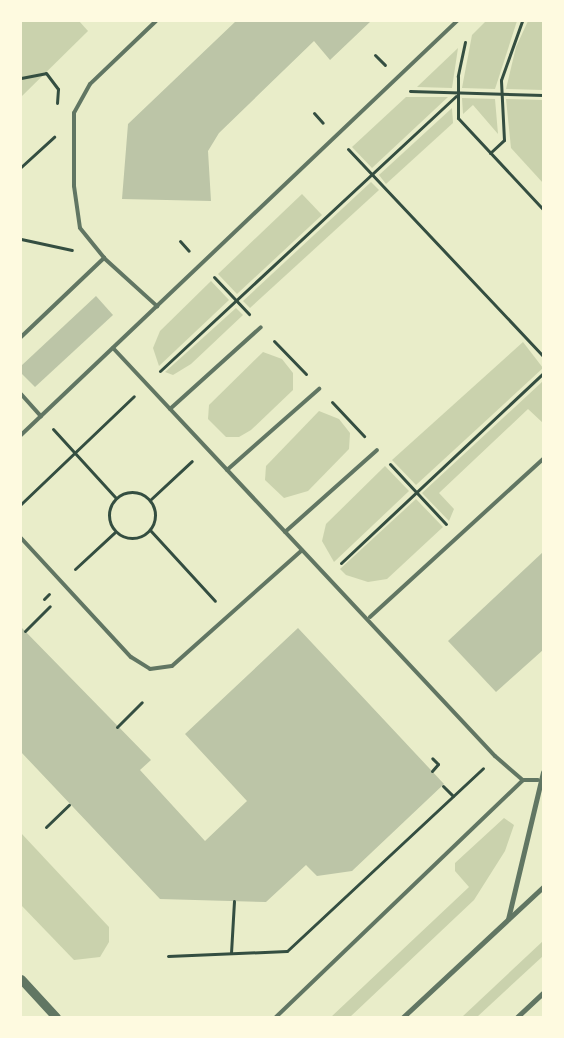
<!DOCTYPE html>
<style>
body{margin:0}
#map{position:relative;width:564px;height:1038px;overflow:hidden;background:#e9edc9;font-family:"Open Sans",sans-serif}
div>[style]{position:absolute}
.green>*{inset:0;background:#cad2ad}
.building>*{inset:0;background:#bcc5a7}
.path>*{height:3px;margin:-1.5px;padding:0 1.5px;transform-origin:1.5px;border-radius:1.5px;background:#344e41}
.path>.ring{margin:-1.5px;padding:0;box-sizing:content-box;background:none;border:3px solid #344e41;border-radius:50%}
.service>*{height:4px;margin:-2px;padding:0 2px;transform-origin:2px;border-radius:2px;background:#617663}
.minor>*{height:5px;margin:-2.5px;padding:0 2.5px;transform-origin:2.5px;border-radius:2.5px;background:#617663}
.tertiary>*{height:9px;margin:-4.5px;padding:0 4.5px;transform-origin:4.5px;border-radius:4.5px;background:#617663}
span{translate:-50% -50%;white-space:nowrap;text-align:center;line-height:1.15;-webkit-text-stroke:5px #fefae0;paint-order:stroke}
.frame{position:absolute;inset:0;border:22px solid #fefae0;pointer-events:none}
</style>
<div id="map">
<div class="green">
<div style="clip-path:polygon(21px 21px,79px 21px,88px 31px,21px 97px)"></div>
<div style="clip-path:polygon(486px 21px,517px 21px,495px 89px,462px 88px,472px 35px)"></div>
<div style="clip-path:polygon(528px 21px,543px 21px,543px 90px,506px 89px,516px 47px)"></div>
<div style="clip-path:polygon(458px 48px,452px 88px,417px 87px)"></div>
<div style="clip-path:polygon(406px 97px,448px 97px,372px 168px,352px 147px)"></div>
<div style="clip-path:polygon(462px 98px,495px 99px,498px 134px,473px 105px,463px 114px)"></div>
<div style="clip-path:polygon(506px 99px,543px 100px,543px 183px,511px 148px)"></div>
<div style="clip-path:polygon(452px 108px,453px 123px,386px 184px,379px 175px)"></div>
<div style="clip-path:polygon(371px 182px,379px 190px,250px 308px,243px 301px)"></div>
<div style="clip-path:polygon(302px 194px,322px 215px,237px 294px,218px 274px)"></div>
<div style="clip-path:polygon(211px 281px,229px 300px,159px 366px,153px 348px,160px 331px)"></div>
<div style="clip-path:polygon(236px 308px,243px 315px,191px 364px,173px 375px,165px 372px)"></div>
<div style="clip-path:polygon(523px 342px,543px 368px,416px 485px,392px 460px)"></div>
<div style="clip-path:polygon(263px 352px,282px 359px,293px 373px,293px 390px,251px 430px,239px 437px,226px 437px,208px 419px,209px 405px)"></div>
<div style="clip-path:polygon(543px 381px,543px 423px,528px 409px,439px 493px,454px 509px,449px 521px,422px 493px)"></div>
<div style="clip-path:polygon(319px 411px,339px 419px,350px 433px,349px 449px,308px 491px,284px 498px,265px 480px,266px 466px)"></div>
<div style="clip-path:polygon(385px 466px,409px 491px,334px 562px,322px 541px,326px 524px)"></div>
<div style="clip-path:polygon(416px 499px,443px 527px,387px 579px,368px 582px,346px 575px,340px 569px)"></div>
<div style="clip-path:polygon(504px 818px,514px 825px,505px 851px,474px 900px,350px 1017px,331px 1017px,469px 887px,455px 871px,455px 863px)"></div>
<div style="clip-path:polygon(21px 833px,109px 927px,109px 942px,100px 957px,74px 960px,21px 905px)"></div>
<div style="clip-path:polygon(543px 941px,543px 956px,477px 1017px,462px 1017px)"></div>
</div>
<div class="building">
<div style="clip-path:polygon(236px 21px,371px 21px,330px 60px,314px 41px,219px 133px,208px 151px,211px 201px,122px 199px,128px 124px)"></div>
<div style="clip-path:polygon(96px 296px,113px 315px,35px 387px,21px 373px,21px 366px)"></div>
<div style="clip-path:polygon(543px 552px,543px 650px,496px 692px,448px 641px)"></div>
<div style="clip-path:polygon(21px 627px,151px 760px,140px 770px,205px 841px,247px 801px,185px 734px,298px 628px,444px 784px,352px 871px,317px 876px,306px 865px,266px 902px,160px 899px,21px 752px)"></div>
</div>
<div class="path">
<div style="left:465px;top:42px;width:35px;rotate:102deg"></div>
<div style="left:458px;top:76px;width:42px;rotate:90deg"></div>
<div style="left:458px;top:118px;width:125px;rotate:47deg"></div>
<div style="left:375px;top:55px;width:14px;rotate:45deg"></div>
<div style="left:21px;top:78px;width:25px;rotate:-11deg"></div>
<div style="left:46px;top:73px;width:20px;rotate:53deg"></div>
<div style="left:58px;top:89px;width:14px;rotate:94deg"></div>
<div style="left:410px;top:91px;width:133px;rotate:1.7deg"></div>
<div style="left:314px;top:113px;width:13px;rotate:48deg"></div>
<div style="left:348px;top:149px;width:284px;rotate:46.7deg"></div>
<div style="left:490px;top:153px;width:19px;rotate:-43deg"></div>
<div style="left:504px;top:140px;width:60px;rotate:-92.9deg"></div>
<div style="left:501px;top:80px;width:63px;rotate:-70.4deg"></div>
<div style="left:21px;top:167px;width:45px;rotate:-42.3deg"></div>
<div style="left:21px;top:239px;width:52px;rotate:12.2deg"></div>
<div style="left:180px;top:241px;width:13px;rotate:48deg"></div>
<div style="left:214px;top:277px;width:51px;rotate:46.6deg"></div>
<div style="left:274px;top:341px;width:46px;rotate:45.9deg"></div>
<div style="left:160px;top:371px;width:404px;rotate:-42.9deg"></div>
<div style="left:332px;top:402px;width:47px;rotate:46.7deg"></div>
<div style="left:53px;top:429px;width:93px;rotate:47.6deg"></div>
<div style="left:390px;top:464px;width:82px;rotate:47deg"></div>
<div class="ring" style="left:109px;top:492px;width:43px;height:43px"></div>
<div style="left:150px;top:500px;width:57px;rotate:-42.9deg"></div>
<div style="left:21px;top:504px;width:156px;rotate:-43.7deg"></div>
<div style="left:150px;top:530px;width:96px;rotate:47.5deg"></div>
<div style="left:341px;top:563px;width:277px;rotate:-43.2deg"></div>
<div style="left:75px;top:569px;width:54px;rotate:-42.8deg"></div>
<div style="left:44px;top:599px;width:7px;rotate:-45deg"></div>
<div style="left:25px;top:631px;width:35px;rotate:-45deg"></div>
<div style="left:117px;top:727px;width:35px;rotate:-45deg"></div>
<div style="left:432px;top:771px;width:9px;rotate:-49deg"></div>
<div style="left:438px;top:764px;width:8px;rotate:-135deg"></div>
<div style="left:443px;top:786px;width:14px;rotate:45deg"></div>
<div style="left:46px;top:827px;width:32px;rotate:-44deg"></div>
<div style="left:231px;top:953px;width:52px;rotate:-86.7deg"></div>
<div style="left:168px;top:956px;width:119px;rotate:-2.4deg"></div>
<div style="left:287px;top:951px;width:268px;rotate:-43deg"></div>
</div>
<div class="service">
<div style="left:156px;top:21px;width:91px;rotate:136.3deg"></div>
<div style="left:90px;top:84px;width:33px;rotate:119deg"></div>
<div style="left:74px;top:113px;width:73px;rotate:90deg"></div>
<div style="left:74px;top:186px;width:42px;rotate:81.9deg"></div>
<div style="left:80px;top:228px;width:38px;rotate:51deg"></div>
<div style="left:104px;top:258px;width:72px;rotate:42.2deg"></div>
<div style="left:21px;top:337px;width:115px;rotate:-43.6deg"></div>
<div style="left:113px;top:348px;width:559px;rotate:46.89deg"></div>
<div style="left:495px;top:756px;width:37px;rotate:41deg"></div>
<div style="left:523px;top:780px;width:15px"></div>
<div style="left:21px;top:394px;width:30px;rotate:48deg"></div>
<div style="left:170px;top:409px;width:122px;rotate:-42deg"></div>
<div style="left:21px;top:435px;width:601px;rotate:-43.52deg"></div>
<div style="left:227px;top:470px;width:123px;rotate:-41.4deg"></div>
<div style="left:285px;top:532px;width:123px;rotate:-41.7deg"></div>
<div style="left:21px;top:538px;width:162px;rotate:47.3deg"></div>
<div style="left:131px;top:657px;width:22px;rotate:32deg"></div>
<div style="left:150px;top:669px;width:22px;rotate:-8deg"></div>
<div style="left:172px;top:666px;width:174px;rotate:-41.7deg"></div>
<div style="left:370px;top:617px;width:234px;rotate:-42.4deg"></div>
<div style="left:276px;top:1017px;width:342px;rotate:-43.8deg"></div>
</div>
<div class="minor">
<div style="left:508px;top:919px;width:151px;rotate:-76.6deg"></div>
<div style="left:403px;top:1017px;width:191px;rotate:-42.9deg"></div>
<div style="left:517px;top:1017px;width:35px;rotate:-43deg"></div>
</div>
<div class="tertiary">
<div style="left:21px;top:979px;width:52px;rotate:47.4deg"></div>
</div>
<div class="frame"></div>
</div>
